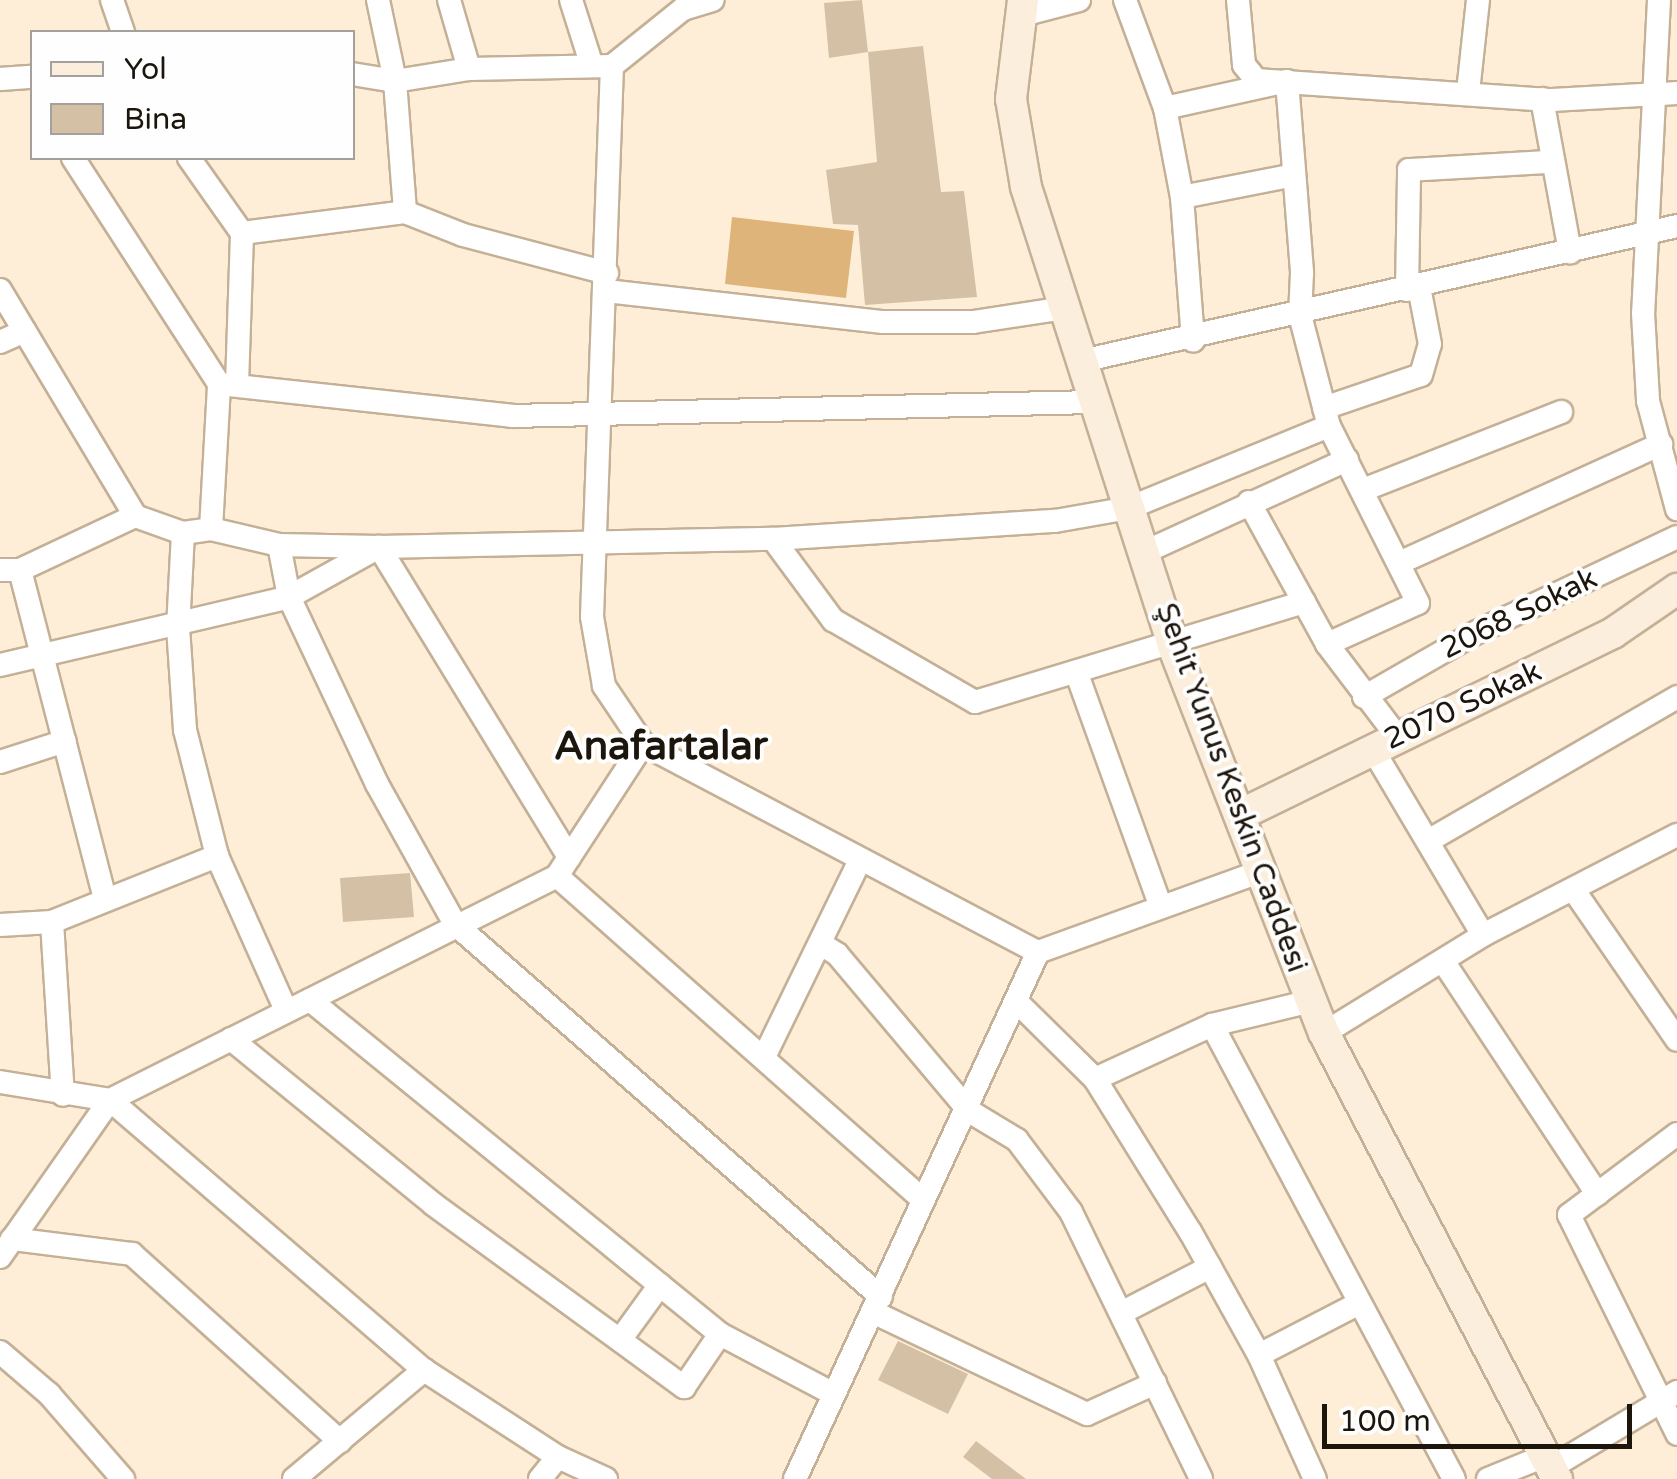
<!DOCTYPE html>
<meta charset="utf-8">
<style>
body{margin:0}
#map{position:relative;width:1677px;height:1479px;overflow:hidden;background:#feeed8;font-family:"Varela Round",sans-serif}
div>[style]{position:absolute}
.green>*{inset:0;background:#dfb47a}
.building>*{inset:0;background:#d4c0a5}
.roads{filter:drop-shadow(2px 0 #c4b096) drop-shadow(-2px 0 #c4b096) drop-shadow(0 2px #c4b096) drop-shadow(0 -2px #c4b096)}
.street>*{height:22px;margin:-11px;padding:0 11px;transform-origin:11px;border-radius:11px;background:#fff}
.secondary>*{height:30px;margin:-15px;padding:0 15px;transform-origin:15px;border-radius:15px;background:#fbeedc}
span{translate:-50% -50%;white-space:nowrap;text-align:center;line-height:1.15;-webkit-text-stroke:8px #fefefe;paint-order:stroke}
.street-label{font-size:30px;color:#1c150c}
.district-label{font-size:40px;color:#1c150c;font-weight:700}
.legend{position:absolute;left:30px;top:30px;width:325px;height:130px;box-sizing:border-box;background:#fefefe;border:2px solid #a4a19d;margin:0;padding:12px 18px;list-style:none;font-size:30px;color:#1c150c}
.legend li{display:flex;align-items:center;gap:20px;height:50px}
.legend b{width:50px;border:2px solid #a4a19d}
.scale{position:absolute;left:1322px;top:1404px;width:310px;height:45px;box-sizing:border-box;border:5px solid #1c150c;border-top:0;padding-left:12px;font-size:30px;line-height:35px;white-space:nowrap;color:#1c150c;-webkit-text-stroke:8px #fefefe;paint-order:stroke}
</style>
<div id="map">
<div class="green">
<div style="clip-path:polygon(732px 217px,854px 231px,846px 298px,725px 284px)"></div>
</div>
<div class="building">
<div style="clip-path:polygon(862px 0,868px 52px,829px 58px,824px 3px)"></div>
<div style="clip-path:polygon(923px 46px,941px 192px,964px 191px,977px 297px,865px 305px,858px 225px,833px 224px,826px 170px,877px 162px,868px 52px)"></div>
<div style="clip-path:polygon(410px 873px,414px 917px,343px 922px,340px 878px)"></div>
<div style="clip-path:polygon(898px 1341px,968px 1374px,948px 1414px,878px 1380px)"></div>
<div style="clip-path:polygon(976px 1441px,1026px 1479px,992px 1479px,963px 1457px)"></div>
</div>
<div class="roads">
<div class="street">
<div style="left:112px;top:0;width:34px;rotate:71deg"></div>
<div style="left:378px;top:0;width:83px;rotate:78.1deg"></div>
<div style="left:395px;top:81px;width:131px;rotate:85.6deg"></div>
<div style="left:449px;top:0;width:72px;rotate:73.8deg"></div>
<div style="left:571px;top:0;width:66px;rotate:72.4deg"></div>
<div style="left:1125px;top:0;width:115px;rotate:69.7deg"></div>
<div style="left:1165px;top:108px;width:91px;rotate:79.2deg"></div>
<div style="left:1182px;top:197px;width:144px;rotate:85.6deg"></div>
<div style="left:1238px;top:0;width:65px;rotate:84.7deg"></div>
<div style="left:1244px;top:65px;width:19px;rotate:51deg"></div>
<div style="left:1256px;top:80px;width:297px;rotate:3.9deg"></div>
<div style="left:1552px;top:100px;width:125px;rotate:-3.2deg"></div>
<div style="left:1659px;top:0;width:313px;rotate:92.9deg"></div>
<div style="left:1643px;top:313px;width:88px;rotate:86.7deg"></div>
<div style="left:1648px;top:401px;width:112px;rotate:75deg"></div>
<div style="left:1022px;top:15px;width:59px;rotate:-14.7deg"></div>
<div style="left:612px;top:66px;width:551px;rotate:92.08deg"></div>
<div style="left:592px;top:617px;width:70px;rotate:80.1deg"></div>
<div style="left:604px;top:686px;width:70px;rotate:56.1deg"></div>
<div style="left:643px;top:744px;width:446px;rotate:27.8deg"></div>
<div style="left:1038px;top:952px;width:240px;rotate:-19.9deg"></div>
<div style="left:352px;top:74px;width:44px;rotate:9.2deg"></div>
<div style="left:395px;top:81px;width:75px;rotate:-9.2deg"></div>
<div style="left:469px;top:69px;width:143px;rotate:-1.2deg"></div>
<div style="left:612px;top:66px;width:91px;rotate:-38.8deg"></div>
<div style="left:683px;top:9px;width:31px;rotate:-17deg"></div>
<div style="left:0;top:79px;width:32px;rotate:-4deg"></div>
<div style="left:1468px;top:92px;width:93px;rotate:-83.8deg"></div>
<div style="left:1542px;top:99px;width:156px;rotate:79.6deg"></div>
<div style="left:1165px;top:108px;width:125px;rotate:-12.5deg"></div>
<div style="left:1287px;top:81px;width:193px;rotate:85.5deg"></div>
<div style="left:1302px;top:273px;width:42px;rotate:92.7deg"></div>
<div style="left:1300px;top:315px;width:115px;rotate:75.4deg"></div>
<div style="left:1329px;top:426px;width:198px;rotate:63.3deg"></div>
<div style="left:1418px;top:603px;width:100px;rotate:155.7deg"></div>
<div style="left:73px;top:158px;width:269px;rotate:57.1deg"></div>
<div style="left:219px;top:384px;width:295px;rotate:6.2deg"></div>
<div style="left:512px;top:416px;width:580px;rotate:-1.38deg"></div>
<div style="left:189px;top:158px;width:92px;rotate:54.8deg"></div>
<div style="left:242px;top:233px;width:164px;rotate:-7.3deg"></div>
<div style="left:405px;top:212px;width:62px;rotate:21.6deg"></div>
<div style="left:463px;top:235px;width:149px;rotate:14.8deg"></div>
<div style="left:1182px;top:197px;width:114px;rotate:-11.1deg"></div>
<div style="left:0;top:290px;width:263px;rotate:59.1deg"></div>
<div style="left:1407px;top:290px;width:120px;rotate:-89deg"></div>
<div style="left:1409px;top:170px;width:140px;rotate:-3.3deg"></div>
<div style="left:606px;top:291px;width:279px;rotate:6.4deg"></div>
<div style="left:883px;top:322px;width:90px"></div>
<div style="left:973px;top:322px;width:92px;rotate:-8.7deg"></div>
<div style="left:0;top:342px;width:27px;rotate:-24deg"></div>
<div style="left:1086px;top:360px;width:606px;rotate:-12.77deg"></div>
<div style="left:237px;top:385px;width:152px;rotate:-88.1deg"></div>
<div style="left:1324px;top:408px;width:102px;rotate:-18.8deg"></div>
<div style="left:1421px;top:375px;width:32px;rotate:-74deg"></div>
<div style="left:1430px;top:344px;width:58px;rotate:-100.9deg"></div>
<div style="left:1363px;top:490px;width:213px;rotate:-21.5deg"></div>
<div style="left:1249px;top:502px;width:162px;rotate:61.2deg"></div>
<div style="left:1327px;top:644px;width:114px;rotate:52.8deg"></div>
<div style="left:211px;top:529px;width:145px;rotate:-86.8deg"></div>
<div style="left:183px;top:533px;width:94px;rotate:93deg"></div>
<div style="left:178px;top:627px;width:103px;rotate:86.1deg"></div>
<div style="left:185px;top:730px;width:130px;rotate:75.7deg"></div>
<div style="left:217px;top:856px;width:167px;rotate:65.9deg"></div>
<div style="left:773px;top:539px;width:101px;rotate:53.5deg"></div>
<div style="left:833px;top:620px;width:164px;rotate:30deg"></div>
<div style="left:975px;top:702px;width:344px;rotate:-16.9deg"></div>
<div style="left:279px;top:545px;width:53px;rotate:79.1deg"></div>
<div style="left:289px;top:597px;width:207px;rotate:64.8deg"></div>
<div style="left:377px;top:784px;width:160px;rotate:60.9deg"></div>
<div style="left:455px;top:924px;width:566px;rotate:41.2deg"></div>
<div style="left:1147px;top:551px;width:220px;rotate:-24.5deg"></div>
<div style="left:1399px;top:563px;width:288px;rotate:-24.4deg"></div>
<div style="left:0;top:570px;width:20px"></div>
<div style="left:20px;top:570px;width:127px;rotate:-25.2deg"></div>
<div style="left:135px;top:516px;width:51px;rotate:19.5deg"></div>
<div style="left:183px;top:533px;width:28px;rotate:-8deg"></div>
<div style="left:211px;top:529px;width:70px;rotate:13.2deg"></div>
<div style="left:279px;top:545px;width:100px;rotate:1.1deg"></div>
<div style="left:379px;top:547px;width:394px;rotate:-1.2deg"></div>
<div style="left:773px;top:539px;width:283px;rotate:-3.7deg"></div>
<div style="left:1055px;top:521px;width:75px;rotate:-10deg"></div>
<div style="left:1129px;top:508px;width:216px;rotate:-22.3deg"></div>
<div style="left:20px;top:570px;width:340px;rotate:75.5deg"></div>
<div style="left:0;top:665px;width:297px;rotate:-13.2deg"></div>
<div style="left:289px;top:597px;width:103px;rotate:-29.1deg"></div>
<div style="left:379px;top:547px;width:364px;rotate:58.5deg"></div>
<div style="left:1077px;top:674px;width:245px;rotate:70.2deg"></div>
<div style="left:1364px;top:697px;width:130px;rotate:-29.9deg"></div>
<div style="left:1477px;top:632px;width:221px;rotate:-25.4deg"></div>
<div style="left:1372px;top:748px;width:217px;rotate:59.3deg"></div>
<div style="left:0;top:762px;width:68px;rotate:-17.9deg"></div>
<div style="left:1428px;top:841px;width:288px;rotate:-30deg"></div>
<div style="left:557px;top:876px;width:489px;rotate:41.5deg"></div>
<div style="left:1573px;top:889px;width:183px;rotate:55.4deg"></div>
<div style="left:52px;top:922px;width:173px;rotate:86.4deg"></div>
<div style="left:0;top:925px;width:52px;rotate:-3.3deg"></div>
<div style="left:52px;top:922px;width:178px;rotate:-21.8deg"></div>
<div style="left:821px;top:944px;width:19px;rotate:32deg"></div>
<div style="left:837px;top:954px;width:205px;rotate:49.9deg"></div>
<div style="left:969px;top:1111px;width:56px;rotate:31.1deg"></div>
<div style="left:1017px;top:1140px;width:90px;rotate:53.1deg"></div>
<div style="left:1071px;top:1212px;width:297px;rotate:64deg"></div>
<div style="left:1445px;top:964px;width:276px;rotate:56.5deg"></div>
<div style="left:310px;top:1000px;width:529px;rotate:39.17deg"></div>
<div style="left:720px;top:1334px;width:129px;rotate:27.8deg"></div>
<div style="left:1018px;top:1003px;width:108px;rotate:44.6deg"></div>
<div style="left:1095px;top:1079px;width:181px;rotate:58.1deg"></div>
<div style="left:1191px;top:1233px;width:140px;rotate:60.9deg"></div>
<div style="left:1259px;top:1355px;width:136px;rotate:65.7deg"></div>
<div style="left:1212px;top:1025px;width:514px;rotate:61.94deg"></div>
<div style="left:1324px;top:1033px;width:187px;rotate:-31.6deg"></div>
<div style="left:1483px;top:935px;width:218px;rotate:-27.3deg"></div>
<div style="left:231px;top:1039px;width:261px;rotate:39.2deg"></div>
<div style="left:433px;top:1204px;width:311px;rotate:36.1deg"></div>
<div style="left:684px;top:1387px;width:64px;rotate:-55.8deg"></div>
<div style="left:765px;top:1055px;width:215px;rotate:-64deg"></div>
<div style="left:1095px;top:1079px;width:129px;rotate:-24.8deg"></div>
<div style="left:1212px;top:1025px;width:102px;rotate:-13.6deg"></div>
<div style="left:0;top:1082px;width:111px;rotate:9.3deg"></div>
<div style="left:110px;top:1100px;width:500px;rotate:-26.6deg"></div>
<div style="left:557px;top:876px;width:158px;rotate:-56.9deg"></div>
<div style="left:1677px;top:1134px;width:135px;rotate:143.1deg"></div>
<div style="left:1569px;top:1215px;width:244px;rotate:63.7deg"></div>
<div style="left:12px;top:1239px;width:121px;rotate:7.1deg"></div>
<div style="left:132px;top:1254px;width:280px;rotate:42deg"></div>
<div style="left:0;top:1257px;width:192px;rotate:-55deg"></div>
<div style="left:110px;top:1100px;width:414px;rotate:40.7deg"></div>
<div style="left:424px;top:1370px;width:160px;rotate:33deg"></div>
<div style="left:558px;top:1457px;width:53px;rotate:24.6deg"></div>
<div style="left:1123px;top:1312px;width:98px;rotate:-27.3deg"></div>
<div style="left:875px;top:1313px;width:235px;rotate:25.5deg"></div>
<div style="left:1087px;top:1414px;width:75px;rotate:-24.5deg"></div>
<div style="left:620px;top:1340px;width:68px;rotate:-54deg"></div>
<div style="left:0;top:1352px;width:65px;rotate:40.6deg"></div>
<div style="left:49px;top:1394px;width:113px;rotate:49deg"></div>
<div style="left:1259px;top:1355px;width:111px;rotate:-27.3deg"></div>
<div style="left:1552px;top:1467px;width:146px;rotate:-31deg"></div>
<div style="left:294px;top:1479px;width:170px;rotate:-40deg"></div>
<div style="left:540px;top:1479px;width:28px;rotate:-51deg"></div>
<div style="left:795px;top:1479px;width:580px;rotate:-65.25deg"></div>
<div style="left:1488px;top:1479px;width:64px;rotate:-22.1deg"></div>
</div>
<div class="secondary">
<div style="left:1023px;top:0;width:100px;rotate:96.9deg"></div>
<div style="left:1011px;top:99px;width:89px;rotate:80.3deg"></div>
<div style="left:1026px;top:187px;width:482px;rotate:72.2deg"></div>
<div style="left:1173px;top:646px;width:415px;rotate:68.7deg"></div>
<div style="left:1324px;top:1033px;width:503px;rotate:62.42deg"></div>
<div style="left:1242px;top:814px;width:413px;rotate:-26deg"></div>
<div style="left:1613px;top:633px;width:78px;rotate:-34.5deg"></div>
</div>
</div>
<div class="street-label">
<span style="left:1519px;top:614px;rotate:-26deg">2068 Sokak</span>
<span style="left:1463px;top:706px;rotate:-25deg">2070 Sokak</span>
<span style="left:1231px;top:788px;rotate:70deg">Şehit Yunus Keskin Caddesi</span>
</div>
<div class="district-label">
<span style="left:661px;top:746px">Anafartalar</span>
</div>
<ul class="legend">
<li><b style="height:12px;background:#fbeedc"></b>Yol</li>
<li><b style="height:28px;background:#d4c0a5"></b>Bina</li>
</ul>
<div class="scale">100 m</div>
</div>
